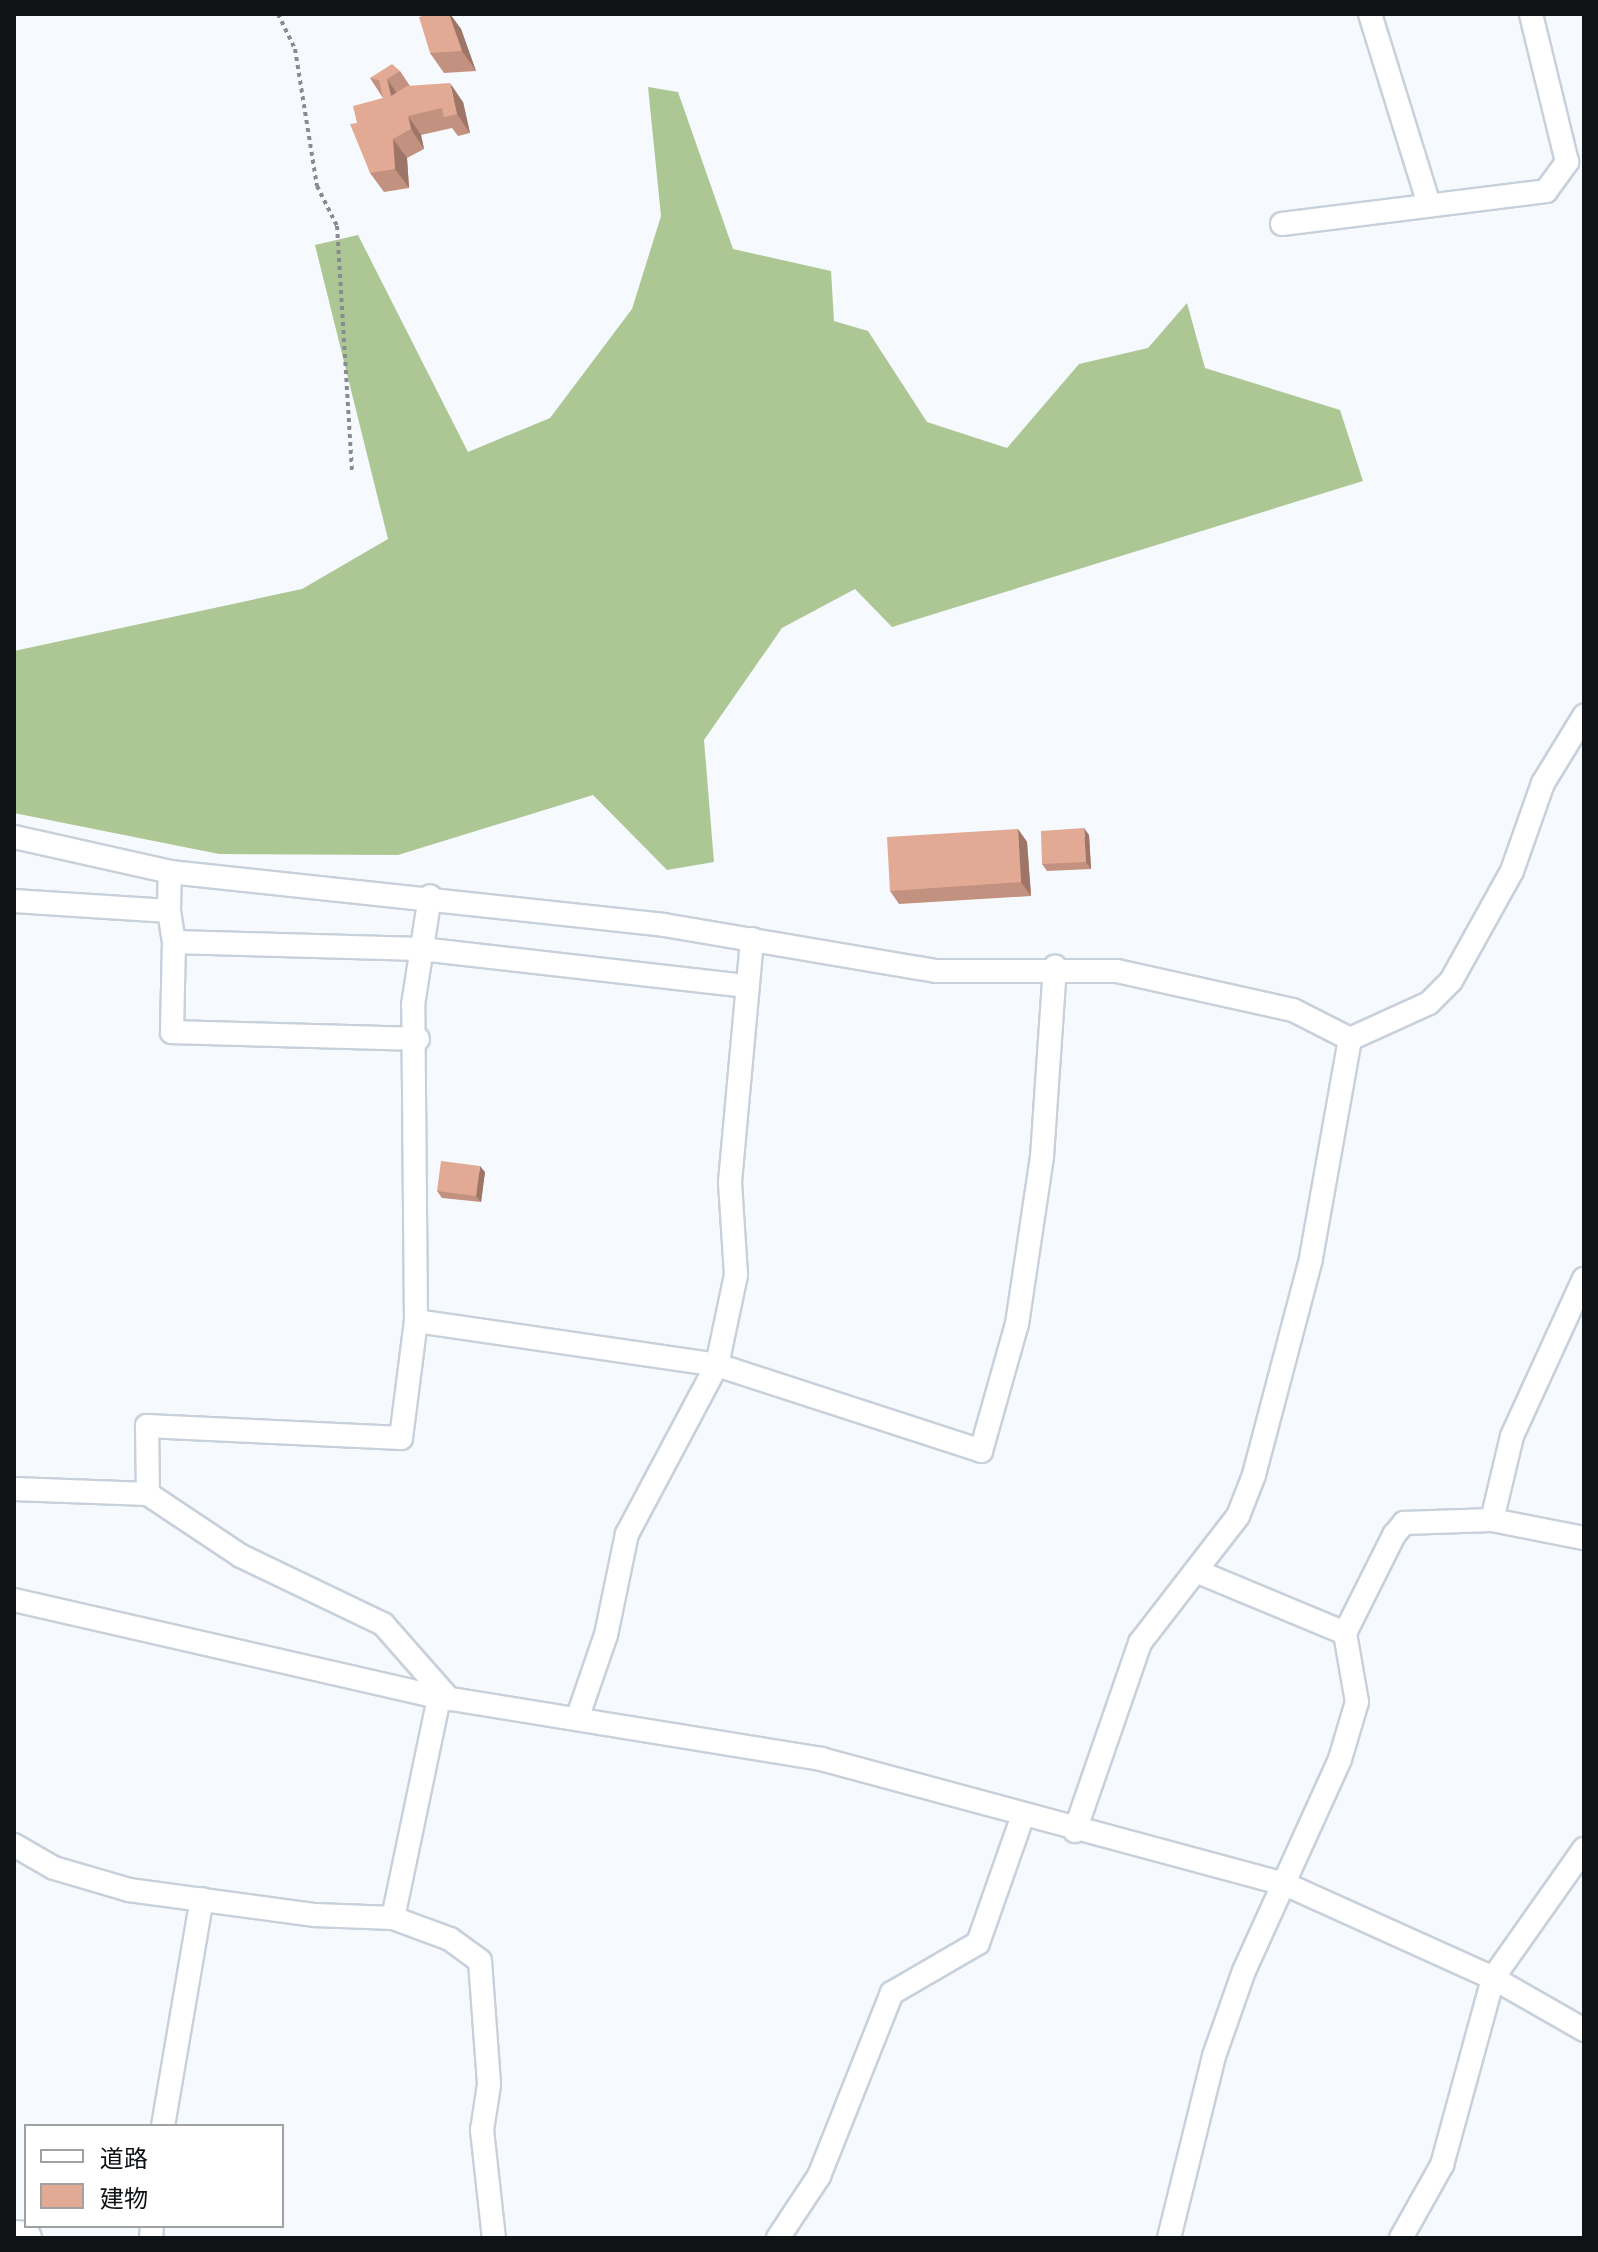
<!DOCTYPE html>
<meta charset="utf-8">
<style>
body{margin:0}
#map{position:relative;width:1598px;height:2252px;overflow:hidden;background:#f6fafe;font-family:Quicksand,"Noto Sans JP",sans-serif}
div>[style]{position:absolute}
.forest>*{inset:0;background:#adc794}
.path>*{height:4px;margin-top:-2px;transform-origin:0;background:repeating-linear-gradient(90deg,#888c8f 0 4px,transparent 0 8px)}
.roads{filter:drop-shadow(2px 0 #c8d1db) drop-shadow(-2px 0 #c8d1db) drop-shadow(0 2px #c8d1db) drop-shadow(0 -2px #c8d1db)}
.street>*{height:22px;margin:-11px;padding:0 11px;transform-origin:11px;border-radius:11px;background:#fff}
.secondary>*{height:32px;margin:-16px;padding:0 16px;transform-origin:16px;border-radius:16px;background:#fff}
.wall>*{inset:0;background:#c2917f}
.shaded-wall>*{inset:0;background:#9e7668}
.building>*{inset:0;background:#e2a994}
span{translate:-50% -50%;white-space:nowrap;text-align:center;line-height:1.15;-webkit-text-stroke:8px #fff;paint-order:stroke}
.frame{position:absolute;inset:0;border:16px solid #101316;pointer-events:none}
.legend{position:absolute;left:24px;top:2124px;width:260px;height:104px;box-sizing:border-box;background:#fff;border:2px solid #9fa1a2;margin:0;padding:10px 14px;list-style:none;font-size:24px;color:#101316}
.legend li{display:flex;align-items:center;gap:16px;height:40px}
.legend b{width:40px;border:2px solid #9fa1a2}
</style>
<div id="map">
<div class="forest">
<div style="clip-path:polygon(648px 87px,678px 92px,733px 249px,831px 271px,834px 321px,868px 331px,927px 422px,1007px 448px,1079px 364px,1148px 348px,1187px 303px,1205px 368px,1340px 410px,1363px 481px,892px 627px,855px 589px,782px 628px,704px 740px,714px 862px,667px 870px,593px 795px,398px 855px,219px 854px,14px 813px,14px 651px,302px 589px,388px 539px,315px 245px,358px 235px,468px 452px,550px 418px,632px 309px,661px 216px)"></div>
</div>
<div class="path">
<div style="left:278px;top:14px;width:39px;rotate:64deg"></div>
<div style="left:295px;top:49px;width:139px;rotate:80.9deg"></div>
<div style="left:317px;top:186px;width:45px;rotate:63.4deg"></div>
<div style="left:337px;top:226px;width:246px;rotate:86.5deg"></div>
</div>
<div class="roads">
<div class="street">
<div style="left:1370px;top:14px;width:196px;rotate:72.8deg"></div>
<div style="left:1282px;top:224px;width:266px;rotate:-7.1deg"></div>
<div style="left:1546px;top:191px;width:36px;rotate:-54deg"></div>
<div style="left:1567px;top:162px;width:152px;rotate:-103.7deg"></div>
<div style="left:14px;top:837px;width:160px;rotate:12.6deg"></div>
<div style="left:170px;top:872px;width:497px;rotate:6.1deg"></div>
<div style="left:664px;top:925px;width:276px;rotate:9.6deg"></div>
<div style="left:936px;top:971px;width:181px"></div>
<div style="left:1117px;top:971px;width:180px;rotate:12.5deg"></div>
<div style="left:1293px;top:1010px;width:64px;rotate:27deg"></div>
<div style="left:1350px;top:1039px;width:223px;rotate:100.1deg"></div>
<div style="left:1311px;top:1259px;width:223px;rotate:104.8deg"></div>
<div style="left:1254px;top:1475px;width:44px;rotate:111.3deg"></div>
<div style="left:1238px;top:1516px;width:160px;rotate:127.7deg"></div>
<div style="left:1140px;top:1643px;width:199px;rotate:109.1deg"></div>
<div style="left:14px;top:901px;width:155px;rotate:3.7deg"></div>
<div style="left:169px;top:911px;width:39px;rotate:-89deg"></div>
<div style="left:169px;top:911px;width:31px;rotate:81deg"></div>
<div style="left:174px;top:942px;width:247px;rotate:1.6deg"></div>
<div style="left:421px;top:949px;width:326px;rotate:6.5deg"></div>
<div style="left:174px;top:942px;width:90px;rotate:91.3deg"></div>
<div style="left:172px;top:1032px;width:246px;rotate:1.6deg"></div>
<div style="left:1350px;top:1039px;width:87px;rotate:-24.5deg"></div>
<div style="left:1429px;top:1003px;width:31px;rotate:-45deg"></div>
<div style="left:1451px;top:981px;width:126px;rotate:-61deg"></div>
<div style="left:1512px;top:871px;width:93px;rotate:-70.6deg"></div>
<div style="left:1543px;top:783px;width:79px;rotate:-58.5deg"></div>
<div style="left:416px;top:1321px;width:304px;rotate:8.3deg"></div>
<div style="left:717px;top:1365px;width:278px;rotate:18deg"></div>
<div style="left:981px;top:1451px;width:132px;rotate:-74.2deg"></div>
<div style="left:1017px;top:1324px;width:169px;rotate:-81.5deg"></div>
<div style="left:1042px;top:1157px;width:191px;rotate:-86.1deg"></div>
<div style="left:14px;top:1489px;width:134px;rotate:2.1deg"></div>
<div style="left:148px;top:1494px;width:112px;rotate:33.7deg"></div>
<div style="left:241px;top:1556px;width:157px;rotate:25.6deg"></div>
<div style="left:383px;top:1624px;width:100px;rotate:48.7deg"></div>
<div style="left:148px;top:1494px;width:68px;rotate:-90.8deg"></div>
<div style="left:147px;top:1426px;width:254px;rotate:2.7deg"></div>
<div style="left:401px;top:1438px;width:118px;rotate:-82.7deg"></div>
<div style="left:416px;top:1321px;width:316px;rotate:-90.5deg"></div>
<div style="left:413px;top:1005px;width:110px;rotate:-81.1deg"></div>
<div style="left:1492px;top:1520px;width:86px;rotate:-76.6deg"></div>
<div style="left:1512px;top:1436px;width:173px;rotate:-65.4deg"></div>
<div style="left:1196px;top:1571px;width:161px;rotate:22.6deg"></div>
<div style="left:14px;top:1600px;width:436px;rotate:12.9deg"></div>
<div style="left:439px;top:1697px;width:387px;rotate:9.2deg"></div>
<div style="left:821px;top:1759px;width:481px;rotate:15.1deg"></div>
<div style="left:1285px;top:1884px;width:228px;rotate:24.3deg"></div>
<div style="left:1493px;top:1978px;width:105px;rotate:29.7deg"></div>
<div style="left:577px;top:1719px;width:89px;rotate:-71deg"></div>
<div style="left:606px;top:1635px;width:103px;rotate:-78.3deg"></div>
<div style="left:627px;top:1534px;width:191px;rotate:-62deg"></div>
<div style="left:717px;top:1365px;width:92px;rotate:-78.1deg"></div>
<div style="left:736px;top:1275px;width:93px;rotate:-93.7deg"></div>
<div style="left:730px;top:1182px;width:244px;rotate:-84.8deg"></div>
<div style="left:14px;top:1845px;width:46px;rotate:29.9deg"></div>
<div style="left:54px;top:1868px;width:78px;rotate:16.3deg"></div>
<div style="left:129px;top:1890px;width:188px;rotate:7.7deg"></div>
<div style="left:315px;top:1915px;width:78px;rotate:2.2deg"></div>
<div style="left:393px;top:1918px;width:61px;rotate:20.2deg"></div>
<div style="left:450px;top:1939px;width:37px;rotate:36deg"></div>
<div style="left:480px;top:1961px;width:124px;rotate:85.8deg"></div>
<div style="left:489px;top:2085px;width:46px;rotate:98.8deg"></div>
<div style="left:482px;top:2130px;width:109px;rotate:83.7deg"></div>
<div style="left:393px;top:1918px;width:226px;rotate:-78.2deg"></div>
<div style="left:163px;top:2126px;width:230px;rotate:-80.3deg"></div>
<div style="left:151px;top:2238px;width:12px;rotate:-85deg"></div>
<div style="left:778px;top:2238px;width:74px;rotate:-56.5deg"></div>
<div style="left:819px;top:2176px;width:197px;rotate:-68.3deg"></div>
<div style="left:892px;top:1993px;width:99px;rotate:-30.2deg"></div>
<div style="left:978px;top:1943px;width:133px;rotate:-70.6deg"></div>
<div style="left:1169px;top:2238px;width:187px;rotate:-76.1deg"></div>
<div style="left:1214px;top:2056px;width:90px;rotate:-70.6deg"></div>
<div style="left:1244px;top:1971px;width:233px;rotate:-65.6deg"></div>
<div style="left:1340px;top:1759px;width:59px;rotate:-73.4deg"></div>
<div style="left:1357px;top:1702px;width:70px;rotate:-99.9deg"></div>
<div style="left:1345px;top:1633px;width:110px;rotate:-63.4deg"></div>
<div style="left:1394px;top:1535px;width:16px;rotate:-50deg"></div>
<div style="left:1404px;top:1523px;width:88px;rotate:-2deg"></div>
<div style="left:1492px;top:1520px;width:94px;rotate:11.1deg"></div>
<div style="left:1401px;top:2238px;width:84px;rotate:-60.7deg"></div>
<div style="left:1442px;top:2165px;width:194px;rotate:-74.7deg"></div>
<div style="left:1493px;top:1978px;width:158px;rotate:-54.8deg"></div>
</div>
<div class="secondary">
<div style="left:14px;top:2237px;width:11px;rotate:5deg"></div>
</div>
</div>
<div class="wall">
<div style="clip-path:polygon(429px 14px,450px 14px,461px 29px,476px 71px,444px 73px,430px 53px)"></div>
<div style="clip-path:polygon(400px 71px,410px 86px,463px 102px,470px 133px,458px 136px,452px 128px,421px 135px,424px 149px,407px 158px,409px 188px,384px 192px,370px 173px,357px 123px,383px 98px,370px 78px)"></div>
<div style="clip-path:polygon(1018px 829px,1027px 842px,1031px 896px,899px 904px,890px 891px)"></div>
<div style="clip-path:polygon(1089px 835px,1091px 869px,1047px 871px,1042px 864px)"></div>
<div style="clip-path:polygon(485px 1172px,481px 1202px,442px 1198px,437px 1191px)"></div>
</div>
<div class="shaded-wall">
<div style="clip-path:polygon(449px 14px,450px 14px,461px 29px,476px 71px,462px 51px)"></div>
<div style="clip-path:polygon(387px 79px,400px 98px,391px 96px)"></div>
<div style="clip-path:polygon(450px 83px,463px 102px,470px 133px,457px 114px)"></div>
<div style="clip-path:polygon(408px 116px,421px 135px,424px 149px,411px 129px)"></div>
<div style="clip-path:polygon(393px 139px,407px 158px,409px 188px,395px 169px)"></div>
<div style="clip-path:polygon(1084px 828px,1089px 835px,1091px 869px,1086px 862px)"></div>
<div style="clip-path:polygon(1018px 829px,1027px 842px,1031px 896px,1021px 882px)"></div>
<div style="clip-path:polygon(480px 1166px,485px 1172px,481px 1202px,476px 1196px)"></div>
</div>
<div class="building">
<div style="clip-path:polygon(429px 14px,449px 14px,462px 51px,430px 53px,419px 17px)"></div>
<div style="clip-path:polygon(392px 64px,400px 71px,387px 79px,391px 96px,407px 86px,450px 83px,457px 114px,444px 117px,442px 108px,408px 116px,411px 129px,393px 139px,395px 169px,370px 173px,350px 124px,357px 123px,353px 106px,383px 98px,379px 80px,370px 78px)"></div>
<div style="clip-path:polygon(1084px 828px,1086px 862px,1042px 864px,1041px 831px)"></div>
<div style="clip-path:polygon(1018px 829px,1021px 882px,890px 891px,887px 837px)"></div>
<div style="clip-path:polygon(441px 1161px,480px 1166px,476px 1196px,437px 1191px)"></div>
</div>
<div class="frame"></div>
<ul class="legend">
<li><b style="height:10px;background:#fff"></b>道路</li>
<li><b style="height:22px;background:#e2a994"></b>建物</li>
</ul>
</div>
